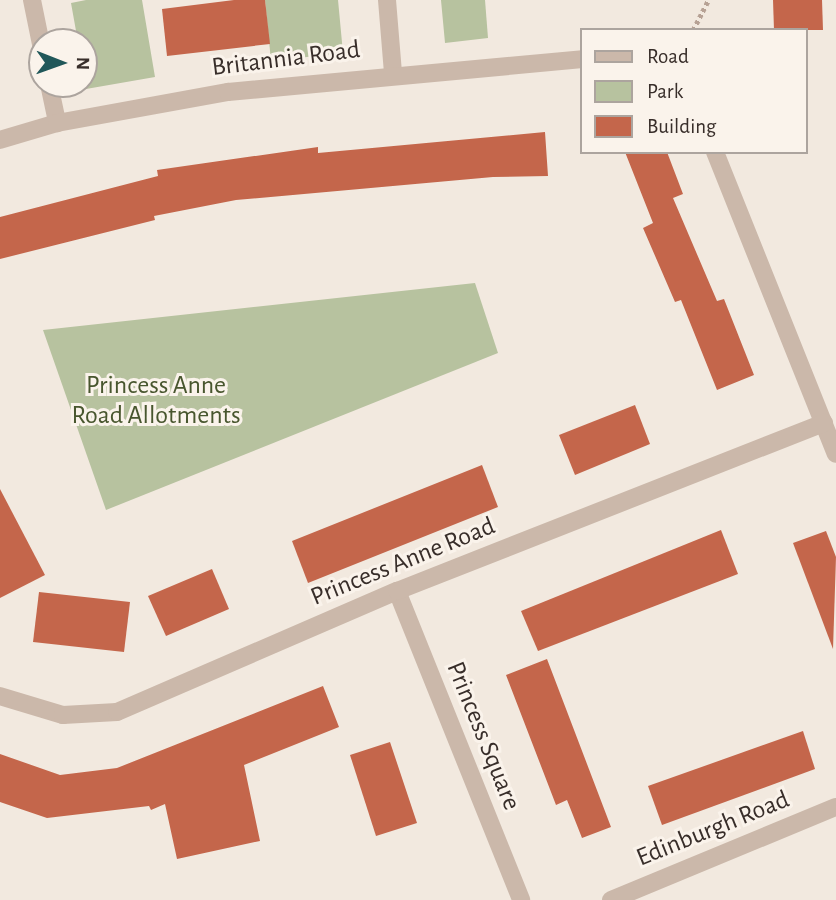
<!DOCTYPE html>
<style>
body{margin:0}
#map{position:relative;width:836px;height:900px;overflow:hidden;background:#f2e9df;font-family:"Alegreya Sans",sans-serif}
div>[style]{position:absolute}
.green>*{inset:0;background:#b7c29f}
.building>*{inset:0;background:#c4664b}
.path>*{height:4.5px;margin-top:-2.25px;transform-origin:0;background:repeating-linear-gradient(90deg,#b7a295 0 3.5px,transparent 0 7px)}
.street>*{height:18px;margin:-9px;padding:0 9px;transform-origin:9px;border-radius:9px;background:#cbb8aa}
span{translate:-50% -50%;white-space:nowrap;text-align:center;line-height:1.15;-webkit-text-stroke:6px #faf3eb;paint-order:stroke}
.street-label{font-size:26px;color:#382e2a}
.park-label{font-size:26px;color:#48562e}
.legend{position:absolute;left:580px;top:28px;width:228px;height:126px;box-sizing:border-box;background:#faf3eb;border:2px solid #aca49e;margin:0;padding:9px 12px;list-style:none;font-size:21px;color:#382e2a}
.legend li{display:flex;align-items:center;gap:14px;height:35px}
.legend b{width:35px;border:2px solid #aca49e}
.north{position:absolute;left:28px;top:28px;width:70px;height:70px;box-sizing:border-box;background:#faf3eb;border:2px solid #aca49e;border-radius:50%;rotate:91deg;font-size:19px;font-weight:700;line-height:28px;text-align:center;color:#382e2a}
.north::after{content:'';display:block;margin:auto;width:24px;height:32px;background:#205759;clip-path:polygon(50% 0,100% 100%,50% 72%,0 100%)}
</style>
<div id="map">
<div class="green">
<div style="clip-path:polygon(86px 0,142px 0,155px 77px,86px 89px,84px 42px,78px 42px,71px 3px)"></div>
<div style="clip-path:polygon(265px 0,338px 0,343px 53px,271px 61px)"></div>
<div style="clip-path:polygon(441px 0,485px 0,488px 38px,445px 43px)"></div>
<div style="clip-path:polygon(475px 283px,498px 353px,106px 510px,43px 330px)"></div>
</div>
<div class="building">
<div style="clip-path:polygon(234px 0,265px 0,270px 44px,167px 56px,162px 9px)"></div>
<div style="clip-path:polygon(773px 0,822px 0,823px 30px,774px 30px)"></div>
<div style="clip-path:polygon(545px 132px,548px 176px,493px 177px,236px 200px,154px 216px,155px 220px,0 259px,0 217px,158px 176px,157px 170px,318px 147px,318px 153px)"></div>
<div style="clip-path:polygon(625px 152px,667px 152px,683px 194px,673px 198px,717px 301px,724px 299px,754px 375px,717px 390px,681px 300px,675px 302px,643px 228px,653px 223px)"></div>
<div style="clip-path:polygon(635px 405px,650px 444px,575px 475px,559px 435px)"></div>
<div style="clip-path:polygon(482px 465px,498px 507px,308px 583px,292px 541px)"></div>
<div style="clip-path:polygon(0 489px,45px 575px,0 598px)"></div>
<div style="clip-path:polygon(721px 530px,738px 574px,538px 651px,521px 611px)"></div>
<div style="clip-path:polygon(826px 531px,836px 557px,833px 649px,793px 543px)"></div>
<div style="clip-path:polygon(212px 569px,229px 609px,166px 636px,148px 596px)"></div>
<div style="clip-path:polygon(39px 592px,130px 602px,124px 652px,33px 642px)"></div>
<div style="clip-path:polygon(547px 659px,611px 827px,582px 838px,567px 800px,556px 805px,506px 675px)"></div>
<div style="clip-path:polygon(323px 686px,339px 727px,244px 765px,260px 841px,177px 859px,165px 804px,151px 810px,149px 806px,47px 818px,0 802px,0 754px,60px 775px,117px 768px)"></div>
<div style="clip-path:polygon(803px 731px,815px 769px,662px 825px,648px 786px)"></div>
<div style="clip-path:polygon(390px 742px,417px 823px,376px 836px,350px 755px)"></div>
</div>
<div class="path">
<div style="left:693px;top:30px;width:34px;rotate:-63deg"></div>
</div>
<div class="street">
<div style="left:32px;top:0;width:50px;rotate:78.5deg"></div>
<div style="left:387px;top:0;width:73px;rotate:85.3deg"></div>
<div style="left:49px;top:84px;width:40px;rotate:78deg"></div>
<div style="left:0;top:140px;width:59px;rotate:-16.6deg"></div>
<div style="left:57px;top:123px;width:174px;rotate:-10.3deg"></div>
<div style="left:228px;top:92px;width:356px;rotate:-5.3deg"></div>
<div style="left:715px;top:152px;width:325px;rotate:68.2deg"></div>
<div style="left:397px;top:591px;width:333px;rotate:68.1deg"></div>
<div style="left:0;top:696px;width:66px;rotate:16.8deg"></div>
<div style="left:63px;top:715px;width:54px;rotate:-3.2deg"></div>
<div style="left:117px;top:712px;width:305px;rotate:-23.4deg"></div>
<div style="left:397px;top:591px;width:459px;rotate:-21.5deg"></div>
<div style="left:611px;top:900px;width:243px;rotate:-22.5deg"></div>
</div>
<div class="street-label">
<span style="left:286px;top:59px;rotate:-7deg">Britannia Road</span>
<span style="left:403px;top:562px;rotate:-22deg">Princess Anne Road</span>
<span style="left:483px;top:736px;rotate:68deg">Princess Square</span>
<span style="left:713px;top:829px;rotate:-22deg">Edinburgh Road</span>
</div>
<div class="park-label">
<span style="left:156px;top:401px">Princess Anne<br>Road Allotments</span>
</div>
<ul class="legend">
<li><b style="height:9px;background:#cbb8aa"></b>Road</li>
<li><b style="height:19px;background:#b7c29f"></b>Park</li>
<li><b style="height:19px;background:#c4664b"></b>Building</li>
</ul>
<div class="north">N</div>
</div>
